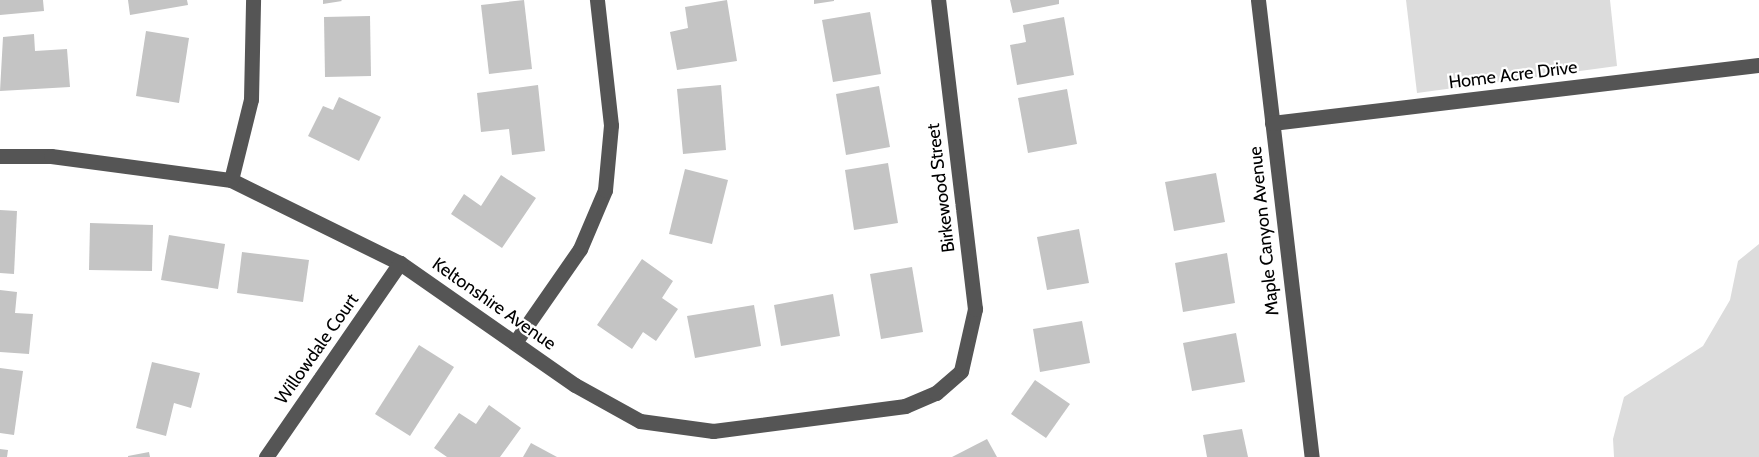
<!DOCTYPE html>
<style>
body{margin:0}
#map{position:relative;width:1759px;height:457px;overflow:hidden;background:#fff;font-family:Cabin,sans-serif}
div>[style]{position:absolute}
.green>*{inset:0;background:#dcdcdc}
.building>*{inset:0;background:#c4c4c4}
.minor>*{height:15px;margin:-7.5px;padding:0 7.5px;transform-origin:7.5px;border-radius:7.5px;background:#555}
span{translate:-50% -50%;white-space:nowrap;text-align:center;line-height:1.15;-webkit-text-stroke:4.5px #fff;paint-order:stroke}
.street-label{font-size:18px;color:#000}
</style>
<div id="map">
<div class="green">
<div style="clip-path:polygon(1406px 0,1610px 0,1617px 66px,1417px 93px)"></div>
<div style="clip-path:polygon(1759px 244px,1759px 457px,1614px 457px,1613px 439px,1624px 397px,1703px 346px,1730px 300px,1738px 261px)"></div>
</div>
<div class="building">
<div style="clip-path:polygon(0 0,43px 0,44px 11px,0 15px)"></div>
<div style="clip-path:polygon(128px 0,187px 0,188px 5px,130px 15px)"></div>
<div style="clip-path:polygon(323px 0,341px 0,342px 1px,323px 4px)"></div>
<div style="clip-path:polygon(524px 0,532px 69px,489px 74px,481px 5px)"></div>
<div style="clip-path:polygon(727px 0,737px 61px,677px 70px,670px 32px,688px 28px,685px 7px)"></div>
<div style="clip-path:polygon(814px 0,834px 0,834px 1px,814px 4px)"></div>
<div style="clip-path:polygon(1010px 0,1059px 0,1059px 4px,1013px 13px)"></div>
<div style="clip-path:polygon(870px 12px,881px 74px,833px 82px,822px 20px)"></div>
<div style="clip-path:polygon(370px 16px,371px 76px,325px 77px,324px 17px)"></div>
<div style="clip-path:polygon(1064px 17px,1074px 75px,1017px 85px,1010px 45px,1026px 42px,1023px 25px)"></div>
<div style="clip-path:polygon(146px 31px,189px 38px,179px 103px,136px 96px)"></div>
<div style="clip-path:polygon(34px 34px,35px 51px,67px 49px,70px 87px,0 91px,3px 37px)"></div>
<div style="clip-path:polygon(538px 85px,545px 151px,512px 155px,509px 129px,481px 132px,477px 93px)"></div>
<div style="clip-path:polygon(721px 85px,726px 150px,683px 154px,677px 89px)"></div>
<div style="clip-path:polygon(879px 86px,890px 147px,846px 155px,836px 94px)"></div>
<div style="clip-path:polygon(1067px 89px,1077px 144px,1028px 153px,1018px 98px)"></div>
<div style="clip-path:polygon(339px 97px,381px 117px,359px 161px,308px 136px,323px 106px,333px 110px)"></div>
<div style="clip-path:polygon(888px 163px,898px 223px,854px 230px,845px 170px)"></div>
<div style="clip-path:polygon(685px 169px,728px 180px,712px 244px,669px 234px)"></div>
<div style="clip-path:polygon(1216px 173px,1225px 222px,1174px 231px,1165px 182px)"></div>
<div style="clip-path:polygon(501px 175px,536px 198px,502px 248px,451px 214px,464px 194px,481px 206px)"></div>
<div style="clip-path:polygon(0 210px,17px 211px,14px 274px,0 273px)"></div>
<div style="clip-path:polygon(90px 223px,153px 225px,152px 271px,89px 270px)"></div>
<div style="clip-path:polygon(1079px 229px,1089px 283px,1047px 290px,1037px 237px)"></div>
<div style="clip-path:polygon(169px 235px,225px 244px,218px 289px,161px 280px)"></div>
<div style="clip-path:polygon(242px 252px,309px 260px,303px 302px,237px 293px)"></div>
<div style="clip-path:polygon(1227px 253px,1235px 303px,1183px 312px,1175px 263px)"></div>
<div style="clip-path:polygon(642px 259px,673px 281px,662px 298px,678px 309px,656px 341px,643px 332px,632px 349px,597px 325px)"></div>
<div style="clip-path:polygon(912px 267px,923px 332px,881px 339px,870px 274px)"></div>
<div style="clip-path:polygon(0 290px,17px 292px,15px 313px,33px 314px,29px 354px,0 352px)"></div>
<div style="clip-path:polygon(833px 294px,840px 336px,781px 346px,774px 305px)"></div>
<div style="clip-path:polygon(754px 305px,761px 346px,695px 358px,687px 316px)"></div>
<div style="clip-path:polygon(1082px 321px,1090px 363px,1040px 372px,1033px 329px)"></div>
<div style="clip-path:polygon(1236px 333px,1245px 382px,1192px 391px,1183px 343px)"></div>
<div style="clip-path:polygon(419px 345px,454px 367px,410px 436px,375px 414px)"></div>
<div style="clip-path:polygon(152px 362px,200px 373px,191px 408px,174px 403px,166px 436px,136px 428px)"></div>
<div style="clip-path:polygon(0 368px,23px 371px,14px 435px,0 433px)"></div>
<div style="clip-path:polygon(1035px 380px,1070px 404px,1046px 438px,1011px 414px)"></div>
<div style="clip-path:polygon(489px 405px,521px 428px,500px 457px,447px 457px,434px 448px,459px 413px,476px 424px)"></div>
<div style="clip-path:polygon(1242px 429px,1248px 457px,1207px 457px,1203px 435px)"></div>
<div style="clip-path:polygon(987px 439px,997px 457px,952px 457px)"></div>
<div style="clip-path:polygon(531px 443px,557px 457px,523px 457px)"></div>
<div style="clip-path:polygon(0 449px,8px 450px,7px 457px,0 457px)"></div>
<div style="clip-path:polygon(149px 452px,150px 457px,128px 457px,128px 456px)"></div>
</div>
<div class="minor">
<div style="left:1258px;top:0;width:460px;rotate:83.3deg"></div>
<div style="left:1272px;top:123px;width:490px;rotate:-6.8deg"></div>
<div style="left:0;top:156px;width:51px"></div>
<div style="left:51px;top:156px;width:182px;rotate:7.6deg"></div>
<div style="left:231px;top:180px;width:188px;rotate:26.2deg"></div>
<div style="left:400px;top:263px;width:213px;rotate:34.9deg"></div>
<div style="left:575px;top:385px;width:74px;rotate:29deg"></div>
<div style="left:640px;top:421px;width:74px;rotate:7.8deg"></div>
<div style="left:713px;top:431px;width:194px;rotate:-7.4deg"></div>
<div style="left:905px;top:406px;width:34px;rotate:-23deg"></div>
<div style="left:936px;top:393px;width:33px;rotate:-41deg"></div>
<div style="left:961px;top:371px;width:64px;rotate:-77.3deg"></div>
<div style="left:975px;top:309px;width:311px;rotate:-96.8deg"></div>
<div style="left:231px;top:180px;width:83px;rotate:-76.1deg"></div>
<div style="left:251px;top:99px;width:99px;rotate:-88.8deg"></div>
<div style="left:516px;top:341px;width:112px;rotate:-55.2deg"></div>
<div style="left:580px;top:249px;width:64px;rotate:-67deg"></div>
<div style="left:605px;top:190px;width:65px;rotate:-84.7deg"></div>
<div style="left:611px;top:125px;width:126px;rotate:-96.4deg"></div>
<div style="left:266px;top:457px;width:236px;rotate:-55.4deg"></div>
</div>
<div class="street-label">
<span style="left:1513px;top:75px;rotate:-7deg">Home Acre Drive</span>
<span style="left:941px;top:188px;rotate:-97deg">Birkewood Street</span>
<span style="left:1264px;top:231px;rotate:-96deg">Maple Canyon Avenue</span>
<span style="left:494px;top:304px;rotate:35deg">Keltonshire Avenue</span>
<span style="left:317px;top:349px;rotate:-55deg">Willowdale Court</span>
</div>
</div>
